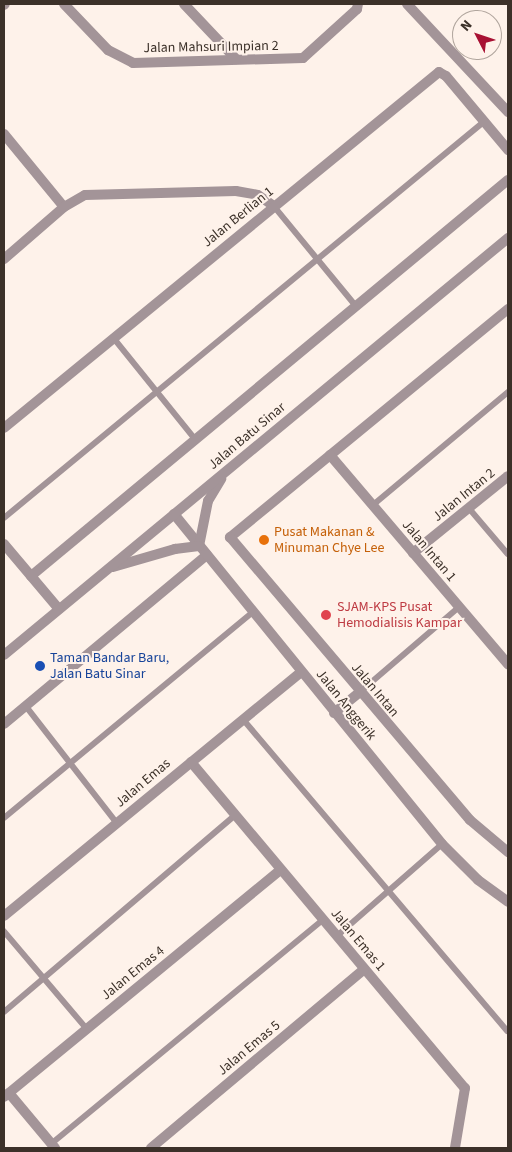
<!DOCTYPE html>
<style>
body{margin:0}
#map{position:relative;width:512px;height:1152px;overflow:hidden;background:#fef2ea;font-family:"Source Sans 3",sans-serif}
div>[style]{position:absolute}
.service>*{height:5.5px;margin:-2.75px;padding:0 2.75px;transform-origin:2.75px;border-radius:2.75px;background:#a39498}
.minor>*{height:10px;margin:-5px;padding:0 5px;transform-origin:5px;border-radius:5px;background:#a39498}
.tertiary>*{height:10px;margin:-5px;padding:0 5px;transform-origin:5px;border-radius:5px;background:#a39498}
.dots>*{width:14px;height:14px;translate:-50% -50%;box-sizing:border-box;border:2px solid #fef2ea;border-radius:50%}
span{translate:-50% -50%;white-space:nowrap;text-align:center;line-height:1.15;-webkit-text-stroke:4px #fef2ea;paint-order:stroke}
.street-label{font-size:14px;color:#3c3129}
.food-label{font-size:14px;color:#c56008}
.left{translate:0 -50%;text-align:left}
.health-label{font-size:14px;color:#be3a42}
.transit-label{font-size:14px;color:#164399}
.frame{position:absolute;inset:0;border:5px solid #3c3129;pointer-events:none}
.north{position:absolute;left:452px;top:10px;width:50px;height:50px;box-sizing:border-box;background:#fef2ea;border:1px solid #b0a59d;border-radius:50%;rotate:311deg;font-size:14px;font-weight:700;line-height:20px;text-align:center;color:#3c3129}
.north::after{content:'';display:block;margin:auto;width:18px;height:22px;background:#a81133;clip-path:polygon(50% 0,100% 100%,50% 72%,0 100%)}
</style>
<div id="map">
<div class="service">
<div style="left:274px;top:206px;width:131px;rotate:50.6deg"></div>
<div style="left:113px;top:337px;width:132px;rotate:51.1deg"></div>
<div style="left:373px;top:505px;width:176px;rotate:-39.9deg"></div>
<div style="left:469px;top:508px;width:60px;rotate:49.7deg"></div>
<div style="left:4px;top:518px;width:624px;rotate:-39.54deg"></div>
<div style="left:360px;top:692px;width:130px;rotate:-40.6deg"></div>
<div style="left:26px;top:706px;width:148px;rotate:52.1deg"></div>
<div style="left:243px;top:719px;width:409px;rotate:49.7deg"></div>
<div style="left:4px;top:818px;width:323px;rotate:-39.6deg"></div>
<div style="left:4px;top:931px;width:128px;rotate:49.7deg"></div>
<div style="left:337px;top:936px;width:140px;rotate:-41.2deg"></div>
<div style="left:4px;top:1012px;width:302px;rotate:-40.4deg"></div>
<div style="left:51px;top:1144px;width:352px;rotate:-39.5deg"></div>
</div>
<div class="minor">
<div style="left:64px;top:4px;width:64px;rotate:46.3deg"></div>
<div style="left:108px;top:50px;width:28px;rotate:27deg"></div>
<div style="left:133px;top:63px;width:170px;rotate:-1.7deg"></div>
<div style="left:303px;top:58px;width:73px;rotate:-42.2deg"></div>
<div style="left:357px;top:9px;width:5px;rotate:-79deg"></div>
<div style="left:184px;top:4px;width:76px;rotate:46.6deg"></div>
<div style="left:407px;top:4px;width:148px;rotate:46.9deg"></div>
<div style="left:4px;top:5px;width:1px;rotate:-45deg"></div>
<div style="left:4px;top:134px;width:94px;rotate:50.6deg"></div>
<div style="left:4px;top:259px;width:79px;rotate:-40.9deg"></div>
<div style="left:64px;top:207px;width:24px;rotate:-30deg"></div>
<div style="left:85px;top:195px;width:151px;rotate:-1.5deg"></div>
<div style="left:236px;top:191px;width:22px;rotate:10deg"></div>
<div style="left:258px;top:195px;width:19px;rotate:35deg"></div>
<div style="left:508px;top:309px;width:360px;rotate:140.6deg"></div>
<div style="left:230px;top:537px;width:371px;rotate:49.7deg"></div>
<div style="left:470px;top:820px;width:50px;rotate:40.1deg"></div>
<div style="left:4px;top:428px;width:562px;rotate:-39.3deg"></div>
<div style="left:439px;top:72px;width:8px;rotate:30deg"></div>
<div style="left:446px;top:76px;width:97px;rotate:50deg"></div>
<div style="left:330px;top:455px;width:275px;rotate:49.6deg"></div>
<div style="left:4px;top:544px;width:85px;rotate:49.8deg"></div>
<div style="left:413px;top:553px;width:122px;rotate:-39deg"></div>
<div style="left:31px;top:576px;width:620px;rotate:-39.7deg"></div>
<div style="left:334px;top:713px;width:32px;rotate:-39deg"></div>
<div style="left:4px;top:724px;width:264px;rotate:-39.8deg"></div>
<div style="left:191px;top:762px;width:426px;rotate:50deg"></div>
<div style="left:465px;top:1088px;width:61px;rotate:99.5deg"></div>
<div style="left:4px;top:916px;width:384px;rotate:-39.4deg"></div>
<div style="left:9px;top:1093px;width:72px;rotate:50.1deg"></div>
<div style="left:4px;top:1097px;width:357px;rotate:-39.4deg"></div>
<div style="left:151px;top:1148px;width:278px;rotate:-40deg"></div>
</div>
<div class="tertiary">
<div style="left:174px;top:514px;width:425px;rotate:50.9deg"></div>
<div style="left:442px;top:844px;width:51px;rotate:45deg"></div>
<div style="left:478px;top:880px;width:37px;rotate:36deg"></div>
<div style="left:199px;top:546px;width:46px;rotate:-78.7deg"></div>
<div style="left:208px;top:501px;width:26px;rotate:-59deg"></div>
<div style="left:113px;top:567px;width:65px;rotate:-16.2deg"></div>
<div style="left:175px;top:549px;width:24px;rotate:-7deg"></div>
<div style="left:4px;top:655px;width:654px;rotate:-39.6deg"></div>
</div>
<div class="dots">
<div style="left:264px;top:540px;background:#e8710a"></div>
<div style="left:326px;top:615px;background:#e0444e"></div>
<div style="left:40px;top:666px;background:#1a4fb4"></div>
</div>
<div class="street-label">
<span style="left:211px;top:47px;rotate:-1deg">Jalan Mahsuri Impian 2</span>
<span style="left:238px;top:217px;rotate:-39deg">Jalan Berlian 1</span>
<span style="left:247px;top:436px;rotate:-40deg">Jalan Batu Sinar</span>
<span style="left:464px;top:495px;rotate:-39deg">Jalan Intan 2</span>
<span style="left:429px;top:551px;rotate:50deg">Jalan Intan 1</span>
<span style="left:375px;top:690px;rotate:50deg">Jalan Intan</span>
<span style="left:346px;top:705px;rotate:51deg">Jalan Anggerik</span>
<span style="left:143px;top:783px;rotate:-40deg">Jalan Emas</span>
<span style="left:358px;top:940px;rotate:50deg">Jalan Emas 1</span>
<span style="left:133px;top:973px;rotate:-39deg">Jalan Emas 4</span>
<span style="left:249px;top:1048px;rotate:-40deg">Jalan Emas 5</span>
</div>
<div class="food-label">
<span class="left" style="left:274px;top:540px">Pusat Makanan &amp;<br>Minuman Chye Lee</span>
</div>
<div class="health-label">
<span class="left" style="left:337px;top:615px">SJAM-KPS Pusat<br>Hemodialisis Kampar</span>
</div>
<div class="transit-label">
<span class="left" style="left:50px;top:666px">Taman Bandar Baru,<br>Jalan Batu Sinar</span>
</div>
<div class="frame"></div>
<div class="north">N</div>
</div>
